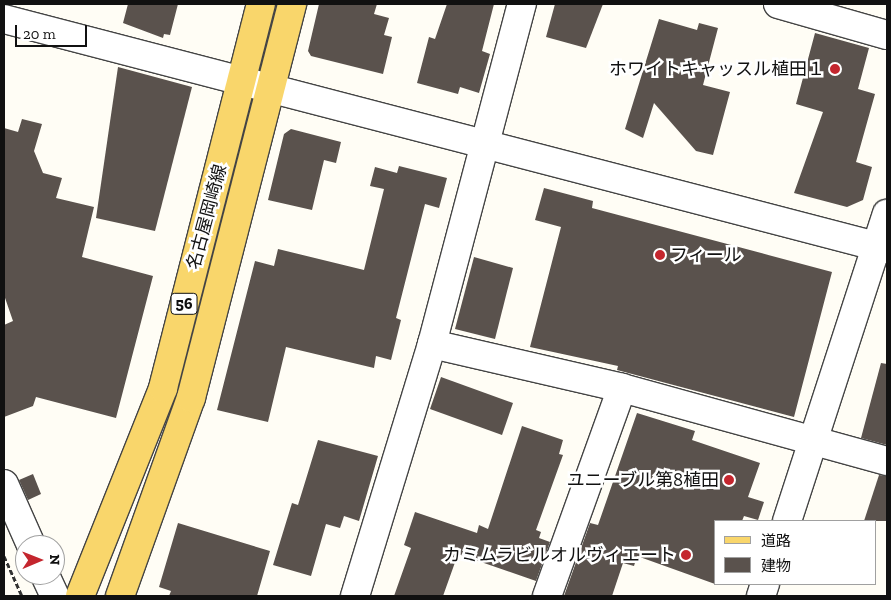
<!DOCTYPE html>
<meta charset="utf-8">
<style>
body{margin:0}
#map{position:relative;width:891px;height:600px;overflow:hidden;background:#fffdf5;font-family:"Zilla Slab","Noto Sans JP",serif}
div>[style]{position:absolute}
.building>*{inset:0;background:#5a524d}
.path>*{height:3px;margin-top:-1.5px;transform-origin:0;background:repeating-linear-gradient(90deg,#333 0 5px,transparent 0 7.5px)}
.roads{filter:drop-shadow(1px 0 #444) drop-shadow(-1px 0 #444) drop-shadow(0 1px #444) drop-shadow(0 -1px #444)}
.minor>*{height:28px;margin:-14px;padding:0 14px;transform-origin:14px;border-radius:14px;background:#fff}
.major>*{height:28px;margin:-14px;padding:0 14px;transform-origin:14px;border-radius:14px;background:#f9d66b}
.dots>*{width:14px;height:14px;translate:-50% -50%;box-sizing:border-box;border:2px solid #fff;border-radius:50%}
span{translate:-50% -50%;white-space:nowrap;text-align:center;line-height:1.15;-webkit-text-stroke:5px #fff;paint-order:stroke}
.shield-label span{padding:1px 4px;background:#fff;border:1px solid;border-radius:4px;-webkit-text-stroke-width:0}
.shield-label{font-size:16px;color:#111;font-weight:700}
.poi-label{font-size:18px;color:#111}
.right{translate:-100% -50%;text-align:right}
.left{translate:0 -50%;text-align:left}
.street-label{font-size:18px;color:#111}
.frame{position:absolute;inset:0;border:5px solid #111;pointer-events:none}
.legend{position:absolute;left:714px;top:520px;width:162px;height:65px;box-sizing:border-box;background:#fff;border:1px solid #a0a0a0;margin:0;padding:6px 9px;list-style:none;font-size:15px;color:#111}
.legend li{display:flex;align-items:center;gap:10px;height:25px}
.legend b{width:25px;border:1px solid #a0a0a0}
.north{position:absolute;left:15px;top:535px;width:50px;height:50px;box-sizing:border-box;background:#fff;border:1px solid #a0a0a0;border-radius:50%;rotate:89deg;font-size:14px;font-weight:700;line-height:20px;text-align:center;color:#111}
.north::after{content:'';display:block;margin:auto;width:18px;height:22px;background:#c4262e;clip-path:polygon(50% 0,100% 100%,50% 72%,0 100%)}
.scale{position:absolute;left:15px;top:25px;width:72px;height:22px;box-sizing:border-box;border:2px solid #111;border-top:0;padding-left:6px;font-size:15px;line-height:18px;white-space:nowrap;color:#111;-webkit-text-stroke:4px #fff;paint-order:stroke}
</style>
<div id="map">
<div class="building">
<div style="clip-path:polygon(128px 4px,178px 4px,170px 35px,164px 34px,163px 38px,123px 23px)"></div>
<div style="clip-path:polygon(319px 4px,377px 4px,374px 14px,389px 18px,384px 35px,392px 37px,383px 74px,311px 56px,308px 51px)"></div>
<div style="clip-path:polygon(447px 4px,494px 4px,482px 51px,490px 54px,479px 93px,460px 87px,458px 94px,417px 83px,429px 37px,435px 39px)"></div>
<div style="clip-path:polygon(555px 4px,603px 4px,586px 48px,546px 37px)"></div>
<div style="clip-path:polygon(659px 19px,697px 30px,699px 23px,718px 28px,703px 85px,730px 92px,713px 155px,696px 151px,654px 103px,643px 138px,625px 129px)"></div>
<div style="clip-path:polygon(815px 33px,869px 48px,858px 89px,875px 94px,856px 162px,872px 167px,863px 200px,847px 207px,794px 193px,823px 112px,796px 104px)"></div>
<div style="clip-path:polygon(118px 67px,192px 87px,155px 231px,96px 218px)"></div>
<div style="clip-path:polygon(22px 119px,42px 124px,34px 151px,43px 173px,62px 178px,56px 198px,94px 207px,82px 257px,153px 276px,116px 418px,36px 397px,33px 406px,4px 417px,4px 325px,13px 321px,4px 295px,4px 128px,18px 132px)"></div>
<div style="clip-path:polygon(291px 129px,341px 142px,336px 163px,324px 160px,312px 210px,268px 200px,284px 134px)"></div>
<div style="clip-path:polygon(399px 166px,447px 178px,439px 208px,425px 204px,396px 318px,401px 320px,391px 360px,376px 356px,374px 368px,286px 347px,268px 422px,217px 410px,255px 261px,274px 266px,278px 249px,364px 270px,384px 189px,370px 186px,375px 167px,397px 173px)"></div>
<div style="clip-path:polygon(544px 188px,593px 201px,592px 208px,832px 272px,794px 417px,617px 370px,618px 366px,530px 347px,561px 227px,535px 220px)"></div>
<div style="clip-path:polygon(474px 257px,513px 268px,495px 339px,455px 329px)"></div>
<div style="clip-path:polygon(881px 363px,887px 364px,887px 445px,861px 438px)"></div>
<div style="clip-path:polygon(441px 377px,513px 403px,502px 435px,430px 409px)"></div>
<div style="clip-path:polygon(637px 413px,695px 431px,692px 440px,760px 463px,748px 497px,764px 502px,758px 520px,744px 516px,742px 521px,715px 521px,715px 584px,637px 556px,634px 566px,623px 563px,612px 596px,564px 596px,590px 523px,598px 525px)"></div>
<div style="clip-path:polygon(522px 426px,563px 440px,559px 454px,563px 455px,536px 530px,541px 532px,539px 538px,550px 542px,536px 581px,458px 554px,443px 596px,394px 596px,411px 548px,404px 545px,415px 512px,477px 533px,479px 525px,488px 529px)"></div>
<div style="clip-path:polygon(318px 440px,378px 456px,359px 521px,344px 516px,340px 528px,326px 524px,311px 576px,273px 565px,292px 503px,298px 505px)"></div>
<div style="clip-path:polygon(33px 474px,41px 494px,28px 500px,19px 480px)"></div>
<div style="clip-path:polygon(879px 475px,887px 476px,887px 521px,864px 521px)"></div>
<div style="clip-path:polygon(178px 523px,270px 551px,257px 596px,169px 596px,171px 591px,159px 587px)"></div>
</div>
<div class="path">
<div style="left:4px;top:556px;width:44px;rotate:65.8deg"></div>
</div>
<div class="roads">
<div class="minor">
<div style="left:778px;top:4px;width:113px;rotate:15.9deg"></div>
<div style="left:4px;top:19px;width:912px;rotate:14.6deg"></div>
<div style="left:432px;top:344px;width:195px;rotate:13deg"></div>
<div style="left:622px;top:388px;width:275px;rotate:15.4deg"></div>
<div style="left:4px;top:484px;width:67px;rotate:66.1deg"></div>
<div style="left:787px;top:521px;width:323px;rotate:-72deg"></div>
<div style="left:45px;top:575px;width:23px;rotate:65deg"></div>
<div style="left:355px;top:596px;width:264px;rotate:-73deg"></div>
<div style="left:432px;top:344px;width:352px;rotate:-75.2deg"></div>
<div style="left:547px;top:596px;width:221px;rotate:-70.2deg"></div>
<div style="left:761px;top:596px;width:13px;rotate:-72deg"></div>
</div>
<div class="major">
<div style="left:80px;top:596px;width:224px;rotate:-68.2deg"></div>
<div style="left:163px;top:388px;width:396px;rotate:-75.7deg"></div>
<div style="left:120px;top:596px;width:210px;rotate:-70.3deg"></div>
<div style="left:191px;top:398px;width:407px;rotate:-75.6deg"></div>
</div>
</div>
<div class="dots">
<div style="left:835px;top:69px;background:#c4262e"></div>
<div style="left:660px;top:255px;background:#c4262e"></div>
<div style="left:729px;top:480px;background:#c4262e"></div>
<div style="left:686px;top:555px;background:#c4262e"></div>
</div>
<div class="shield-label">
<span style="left:184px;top:304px">56</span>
</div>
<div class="poi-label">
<span class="right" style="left:825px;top:69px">ホワイトキャッスル植田１</span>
<span class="left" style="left:670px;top:255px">フィール</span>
<span class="right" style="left:719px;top:480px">ユニーブル第8植田</span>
<span class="right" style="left:676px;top:555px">カミムラビルオルヴィエート</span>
</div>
<div class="street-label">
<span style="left:207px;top:217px;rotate:-75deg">名古屋岡崎線</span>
</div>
<div class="frame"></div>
<ul class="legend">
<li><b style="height:6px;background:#f9d66b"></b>道路</li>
<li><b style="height:14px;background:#5a524d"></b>建物</li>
</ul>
<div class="north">N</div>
<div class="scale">20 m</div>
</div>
